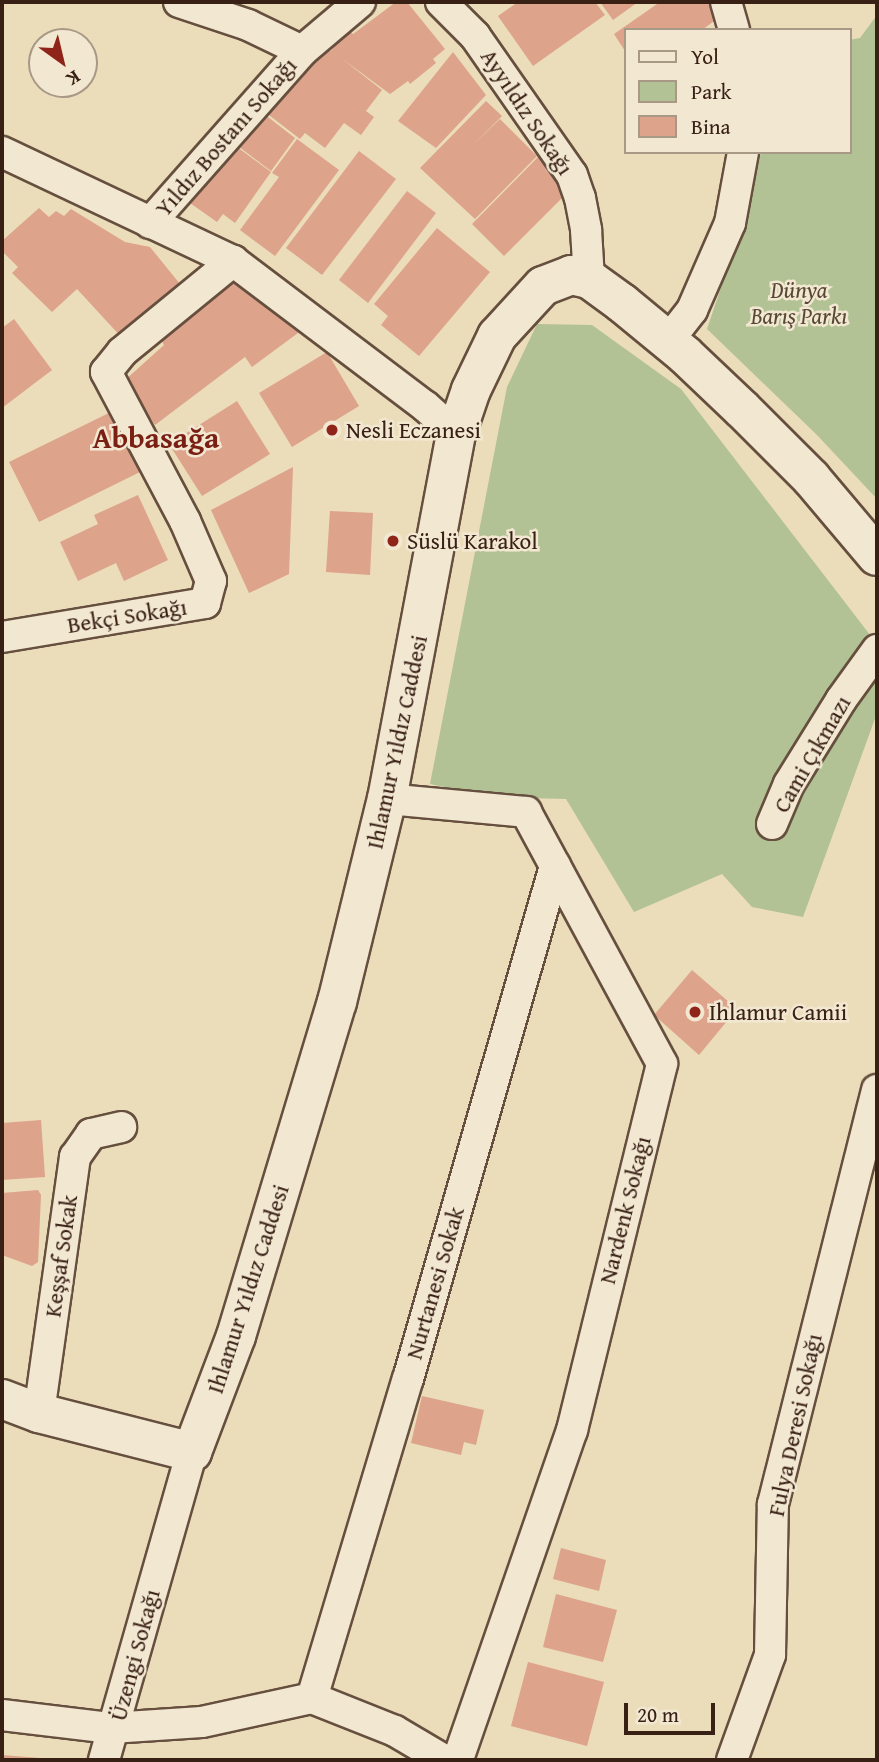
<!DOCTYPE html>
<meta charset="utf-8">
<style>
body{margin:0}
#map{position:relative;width:879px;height:1762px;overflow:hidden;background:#ebdcba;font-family:"Gentium Book Plus",serif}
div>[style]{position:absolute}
.green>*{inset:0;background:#b2c294}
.building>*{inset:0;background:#dda38b}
.roads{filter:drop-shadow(2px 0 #664f3e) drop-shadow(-2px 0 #664f3e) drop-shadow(0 2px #664f3e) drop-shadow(0 -2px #664f3e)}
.street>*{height:30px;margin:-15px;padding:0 15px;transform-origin:15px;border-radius:15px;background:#f2e8d2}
.secondary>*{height:38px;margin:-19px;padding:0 19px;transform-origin:19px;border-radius:19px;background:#f2e8d2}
.dots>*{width:19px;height:19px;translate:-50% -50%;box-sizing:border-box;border:4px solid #f2e8d2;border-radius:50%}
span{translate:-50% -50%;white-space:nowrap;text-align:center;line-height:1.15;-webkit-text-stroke:5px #f2e8d2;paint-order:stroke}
.street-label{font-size:23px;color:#392015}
.park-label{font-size:23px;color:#574835;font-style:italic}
.poi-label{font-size:23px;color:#392015}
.left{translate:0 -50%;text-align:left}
.district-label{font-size:30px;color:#7a1f14;font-weight:700}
.frame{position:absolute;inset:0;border:4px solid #392015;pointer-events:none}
.legend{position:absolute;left:624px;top:28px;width:228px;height:126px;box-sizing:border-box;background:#f2e8d2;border:2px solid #a89886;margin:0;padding:9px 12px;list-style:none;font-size:21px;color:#392015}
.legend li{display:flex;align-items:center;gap:14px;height:35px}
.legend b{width:35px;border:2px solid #a89886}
.north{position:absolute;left:28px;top:28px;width:70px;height:70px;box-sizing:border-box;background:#f2e8d2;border:2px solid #a89886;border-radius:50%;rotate:146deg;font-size:19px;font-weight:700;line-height:28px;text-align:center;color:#392015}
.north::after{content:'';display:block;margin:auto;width:24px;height:32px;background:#8f2418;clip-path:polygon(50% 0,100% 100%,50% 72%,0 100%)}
.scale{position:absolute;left:624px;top:1703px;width:91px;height:32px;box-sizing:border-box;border:4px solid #392015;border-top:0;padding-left:9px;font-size:21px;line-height:24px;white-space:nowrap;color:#392015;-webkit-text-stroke:5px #f2e8d2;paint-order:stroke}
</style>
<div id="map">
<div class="green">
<div style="clip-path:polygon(877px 15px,877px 499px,817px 435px,707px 329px,744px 219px,761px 152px,849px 152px,849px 40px,860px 38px)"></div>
<div style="clip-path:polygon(537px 324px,592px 325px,681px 389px,877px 644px,877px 713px,803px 917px,752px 907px,722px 874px,634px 912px,566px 799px,493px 797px,430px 784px,507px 387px)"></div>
</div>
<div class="building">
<div style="clip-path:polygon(396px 2px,407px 2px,445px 49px,433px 59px,436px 63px,410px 84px,408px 81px,390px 94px,341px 58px,382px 90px,366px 111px,374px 117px,361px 135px,344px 123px,325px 148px,305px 133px,300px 139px,265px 112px,287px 82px,294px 87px,327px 49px,331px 51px,347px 29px,353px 34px)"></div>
<div style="clip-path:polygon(518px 2px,595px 2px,605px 15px,533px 66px,498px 16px)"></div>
<div style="clip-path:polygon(600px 2px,638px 2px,613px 20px)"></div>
<div style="clip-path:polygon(660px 2px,707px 2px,718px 18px,702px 30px,625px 30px,625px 51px,614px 34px)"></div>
<div style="clip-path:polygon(453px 52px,486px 95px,436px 148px,398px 121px)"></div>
<div style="clip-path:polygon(486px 101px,502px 116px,473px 145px,500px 119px,537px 156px,475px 219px,420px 168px)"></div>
<div style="clip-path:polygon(259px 110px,295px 138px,271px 171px,234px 143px)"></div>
<div style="clip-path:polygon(297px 139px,339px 170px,275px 256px,240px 230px,279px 177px,272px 173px)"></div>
<div style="clip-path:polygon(233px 144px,271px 172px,235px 223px,223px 214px,217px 222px,190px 203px)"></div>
<div style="clip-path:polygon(359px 151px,396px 179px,322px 275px,286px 248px)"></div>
<div style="clip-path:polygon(539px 156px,572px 188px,504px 256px,472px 224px)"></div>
<div style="clip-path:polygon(407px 191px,436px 213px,368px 303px,339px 280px)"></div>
<div style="clip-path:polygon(39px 208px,49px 217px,56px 211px,64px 216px,71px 209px,125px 242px,150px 247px,180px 284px,123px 339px,77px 289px,52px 312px,12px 273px,18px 267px,2px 251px,2px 241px)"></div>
<div style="clip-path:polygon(437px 228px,490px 272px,419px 356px,381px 325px,388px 316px,374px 304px)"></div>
<div style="clip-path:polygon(232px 275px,302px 330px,252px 367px,245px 357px,155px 425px,124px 381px,164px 345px,159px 336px)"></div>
<div style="clip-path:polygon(14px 319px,52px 370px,2px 408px,2px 328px)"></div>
<div style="clip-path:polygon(327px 352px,359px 406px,292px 447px,259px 393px)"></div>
<div style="clip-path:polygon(237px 401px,270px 454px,202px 496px,169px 444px)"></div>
<div style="clip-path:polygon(115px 410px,144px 470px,39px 522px,9px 462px)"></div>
<div style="clip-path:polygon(293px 467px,289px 574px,249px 593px,211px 510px)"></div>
<div style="clip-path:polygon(138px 495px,168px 560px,124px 581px,116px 563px,78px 581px,60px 542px,98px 524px,94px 515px)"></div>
<div style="clip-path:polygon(330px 511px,373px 513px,370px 575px,326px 572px)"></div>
<div style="clip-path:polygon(692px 970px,737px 1009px,699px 1055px,654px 1015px)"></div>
<div style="clip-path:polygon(41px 1120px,45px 1177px,2px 1180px,2px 1123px)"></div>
<div style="clip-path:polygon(38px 1190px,41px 1195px,38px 1262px,32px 1266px,2px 1255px,2px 1193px)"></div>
<div style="clip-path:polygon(422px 1396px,484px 1410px,476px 1445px,464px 1442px,461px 1455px,411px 1443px)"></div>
<div style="clip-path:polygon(561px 1548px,606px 1560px,599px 1591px,553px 1579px)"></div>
<div style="clip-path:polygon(556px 1594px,617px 1610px,603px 1662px,543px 1647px)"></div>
<div style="clip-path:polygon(528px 1662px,604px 1682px,587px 1746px,511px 1726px)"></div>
<div style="clip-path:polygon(2px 1755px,40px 1758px,40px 1760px,2px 1760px)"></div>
</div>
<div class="roads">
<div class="street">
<div style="left:179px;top:2px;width:73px;rotate:18.4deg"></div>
<div style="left:248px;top:25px;width:60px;rotate:25.7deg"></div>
<div style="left:441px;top:2px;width:48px;rotate:45deg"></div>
<div style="left:475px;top:36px;width:169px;rotate:55.1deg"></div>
<div style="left:572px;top:175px;width:24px;rotate:71deg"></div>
<div style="left:580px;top:198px;width:33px;rotate:79deg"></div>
<div style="left:586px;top:230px;width:49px;rotate:86.5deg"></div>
<div style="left:726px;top:2px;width:29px;rotate:74deg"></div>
<div style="left:2px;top:152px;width:255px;rotate:25.3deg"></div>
<div style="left:233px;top:261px;width:241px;rotate:37.1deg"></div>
<div style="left:425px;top:406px;width:42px;rotate:42.1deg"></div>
<div style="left:150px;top:223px;width:230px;rotate:-48.5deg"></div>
<div style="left:302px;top:51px;width:76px;rotate:-40.2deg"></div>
<div style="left:667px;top:342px;width:41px;rotate:-52deg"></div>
<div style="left:692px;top:310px;width:95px;rotate:-66.4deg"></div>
<div style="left:730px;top:223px;width:72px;rotate:-79.6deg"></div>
<div style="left:2px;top:637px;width:206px;rotate:-9.5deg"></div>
<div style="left:205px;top:603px;width:23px;rotate:-75deg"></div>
<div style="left:211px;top:581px;width:65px;rotate:-113.4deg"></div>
<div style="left:185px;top:521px;width:169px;rotate:-117.9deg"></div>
<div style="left:106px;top:372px;width:26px;rotate:-51deg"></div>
<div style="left:122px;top:352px;width:144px;rotate:-39.3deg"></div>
<div style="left:387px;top:799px;width:140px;rotate:5.3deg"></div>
<div style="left:526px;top:812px;width:286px;rotate:61.6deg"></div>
<div style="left:662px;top:1064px;width:377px;rotate:103.8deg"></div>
<div style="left:572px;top:1430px;width:349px;rotate:109.1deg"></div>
<div style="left:772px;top:824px;width:43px;rotate:-67deg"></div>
<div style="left:789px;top:784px;width:99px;rotate:-58.2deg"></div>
<div style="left:841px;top:700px;width:62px;rotate:-54.2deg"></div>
<div style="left:39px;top:1413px;width:259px;rotate:-82deg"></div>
<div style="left:75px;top:1157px;width:28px;rotate:-55deg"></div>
<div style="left:91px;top:1134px;width:31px;rotate:-13deg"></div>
<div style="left:312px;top:1698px;width:333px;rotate:-73.3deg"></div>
<div style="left:408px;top:1379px;width:534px;rotate:-74.01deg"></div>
<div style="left:2px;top:1715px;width:110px;rotate:6.8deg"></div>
<div style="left:111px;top:1728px;width:91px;rotate:-3.8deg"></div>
<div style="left:202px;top:1722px;width:113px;rotate:-12.3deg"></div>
<div style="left:312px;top:1698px;width:89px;rotate:21.7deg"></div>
<div style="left:395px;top:1731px;width:57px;rotate:30.6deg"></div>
<div style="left:104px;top:1760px;width:320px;rotate:-74.1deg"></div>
<div style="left:732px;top:1760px;width:112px;rotate:-70.1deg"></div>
<div style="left:770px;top:1655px;width:151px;rotate:-88.9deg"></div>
<div style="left:773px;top:1504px;width:427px;rotate:-75.9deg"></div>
</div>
<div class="secondary">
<div style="left:2px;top:1399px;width:40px;rotate:21deg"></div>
<div style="left:39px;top:1413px;width:158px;rotate:14.3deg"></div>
<div style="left:192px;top:1452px;width:124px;rotate:-69.2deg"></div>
<div style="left:236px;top:1336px;width:349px;rotate:-73.2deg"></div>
<div style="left:337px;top:1002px;width:209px;rotate:-76.2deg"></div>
<div style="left:387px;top:799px;width:371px;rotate:-79.3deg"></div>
<div style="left:456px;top:434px;width:46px;rotate:-71.2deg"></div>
<div style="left:471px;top:390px;width:60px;rotate:-64.3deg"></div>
<div style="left:497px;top:336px;width:68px;rotate:-47.4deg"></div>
<div style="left:543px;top:286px;width:30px;rotate:-21deg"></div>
<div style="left:571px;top:275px;width:18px;rotate:13deg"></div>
<div style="left:589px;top:279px;width:41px;rotate:36deg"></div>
<div style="left:622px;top:303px;width:82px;rotate:39.5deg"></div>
<div style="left:685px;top:355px;width:79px;rotate:43.5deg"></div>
<div style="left:742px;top:409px;width:98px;rotate:45deg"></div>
<div style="left:811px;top:478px;width:102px;rotate:49.8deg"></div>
</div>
</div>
<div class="dots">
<div style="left:332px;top:430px;background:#8f2418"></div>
<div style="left:393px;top:541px;background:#8f2418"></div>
<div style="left:695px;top:1012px;background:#8f2418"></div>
</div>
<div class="street-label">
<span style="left:527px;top:112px;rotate:56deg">Ayyıldız Sokağı</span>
<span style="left:226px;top:137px;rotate:-49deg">Yıldız Bostanı Sokağı</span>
<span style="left:127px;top:616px;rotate:-9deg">Bekçi Sokağı</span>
<span style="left:397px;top:742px;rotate:-78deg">Ihlamur Yıldız Caddesi</span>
<span style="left:812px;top:754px;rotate:-60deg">Cami Çıkmazı</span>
<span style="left:625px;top:1210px;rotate:-76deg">Nardenk Sokağı</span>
<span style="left:61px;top:1256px;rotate:-82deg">Keşşaf Sokak</span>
<span style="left:435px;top:1283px;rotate:-74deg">Nurtanesi Sokak</span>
<span style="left:248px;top:1289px;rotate:-72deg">Ihlamur Yıldız Caddesi</span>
<span style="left:795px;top:1425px;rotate:-78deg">Fulya Deresi Sokağı</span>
<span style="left:135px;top:1655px;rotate:-75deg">Üzengi Sokağı</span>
</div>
<div class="park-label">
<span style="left:799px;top:303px">Dünya<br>Barış Parkı</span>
</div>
<div class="poi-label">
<span class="left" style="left:346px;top:430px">Nesli Eczanesi</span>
<span class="left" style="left:407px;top:541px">Süslü Karakol</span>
<span class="left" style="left:709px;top:1012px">Ihlamur Camii</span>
</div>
<div class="district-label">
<span style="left:156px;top:437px">Abbasağa</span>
</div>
<div class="frame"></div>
<ul class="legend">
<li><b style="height:9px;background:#f2e8d2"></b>Yol</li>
<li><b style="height:19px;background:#b2c294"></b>Park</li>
<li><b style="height:19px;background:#dda38b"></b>Bina</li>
</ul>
<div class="north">K</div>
<div class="scale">20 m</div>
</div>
